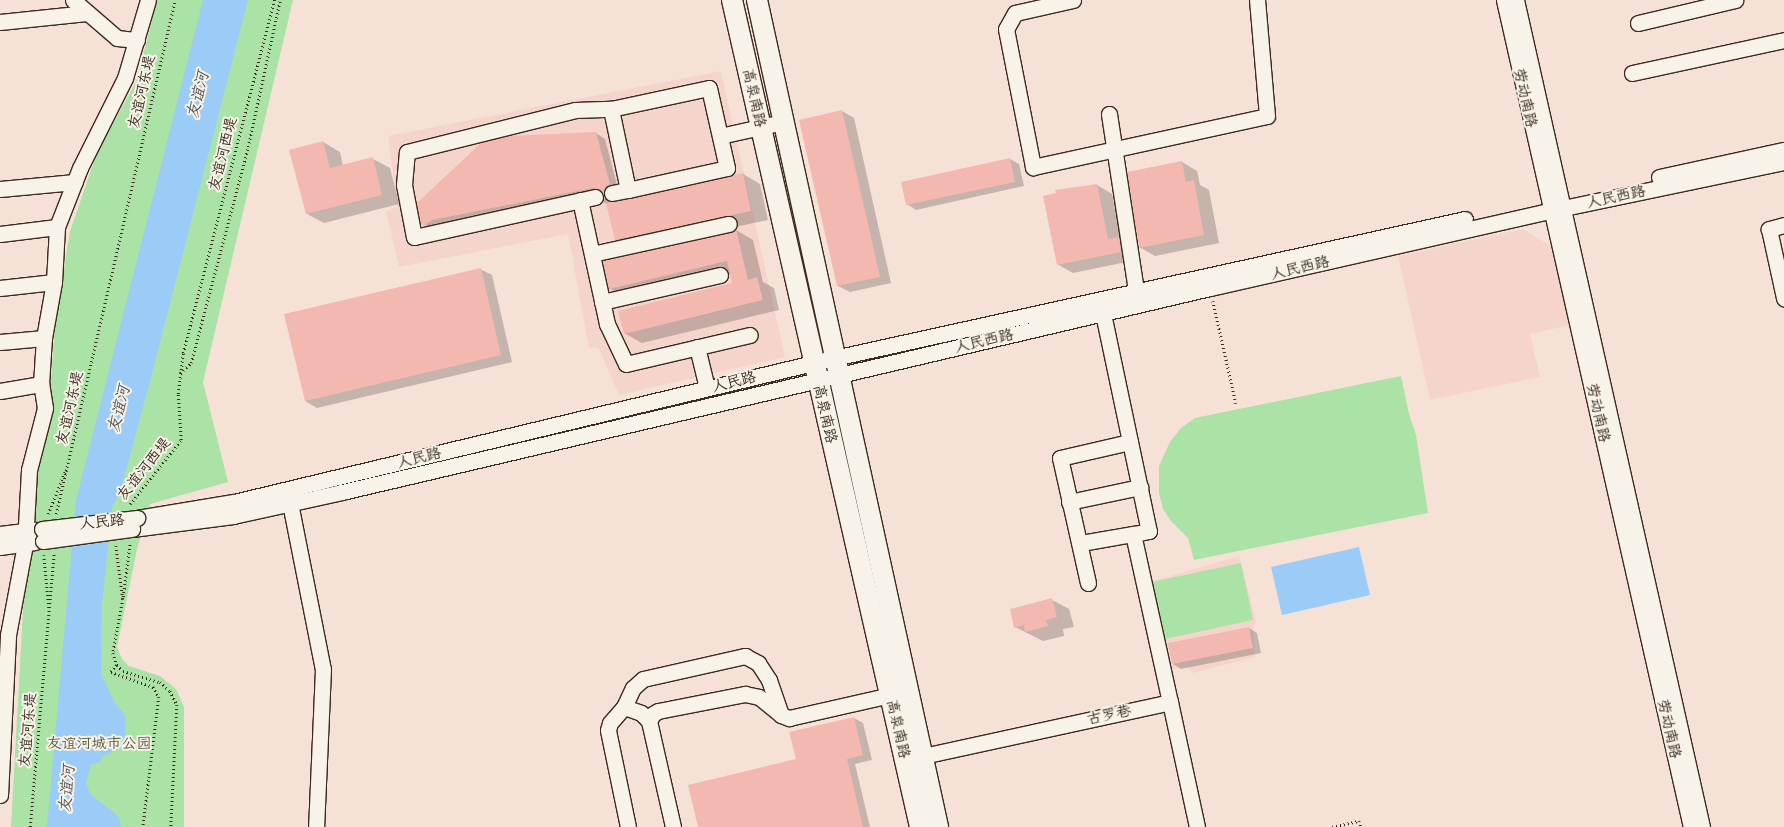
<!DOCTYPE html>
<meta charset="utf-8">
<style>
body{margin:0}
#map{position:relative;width:1784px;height:827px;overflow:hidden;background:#f6e1d7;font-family:"Comic Neue","LXGW WenKai TC",sans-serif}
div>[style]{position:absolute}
.built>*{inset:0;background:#f5d5cb}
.green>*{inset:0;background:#abe2a5}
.water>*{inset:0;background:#9bccf7}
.shadow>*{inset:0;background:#0003}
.building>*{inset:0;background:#f3b8af}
.path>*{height:2.5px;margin-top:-1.25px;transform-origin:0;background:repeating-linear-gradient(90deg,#3b2a1e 0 1px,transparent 0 4px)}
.roads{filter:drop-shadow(1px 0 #3b2a1e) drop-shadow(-1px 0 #3b2a1e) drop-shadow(0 1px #3b2a1e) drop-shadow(0 -1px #3b2a1e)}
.minor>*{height:15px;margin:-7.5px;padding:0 7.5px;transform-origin:7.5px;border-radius:7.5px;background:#f7f3e8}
.major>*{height:20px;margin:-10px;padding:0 10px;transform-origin:10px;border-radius:10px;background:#f7f3e8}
.bridges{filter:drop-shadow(1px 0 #3b2a1e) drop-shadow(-1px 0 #3b2a1e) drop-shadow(0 1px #3b2a1e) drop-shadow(0 -1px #3b2a1e)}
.minor-bridge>*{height:15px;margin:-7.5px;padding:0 7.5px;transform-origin:7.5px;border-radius:7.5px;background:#f7f3e8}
span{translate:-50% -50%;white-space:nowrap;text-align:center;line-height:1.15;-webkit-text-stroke:4px #f7f3e8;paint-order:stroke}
.street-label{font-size:15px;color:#3b2a1e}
.park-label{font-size:15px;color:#575840}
.water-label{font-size:16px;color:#535254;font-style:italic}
</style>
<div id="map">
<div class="built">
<div style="clip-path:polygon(721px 71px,785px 357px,619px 395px,598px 347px,589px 348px,568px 234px,399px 267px,386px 211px,397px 207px,388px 136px)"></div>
<div style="clip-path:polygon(1523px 229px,1557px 250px,1575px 324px,1530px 334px,1540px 377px,1430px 400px,1398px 256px)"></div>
<div style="clip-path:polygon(1239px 556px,1256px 621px,1253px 630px,1255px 657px,1193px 673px,1187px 667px,1171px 670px,1150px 582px)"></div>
</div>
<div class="green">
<div style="clip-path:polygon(157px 0,293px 0,203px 382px,228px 482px,150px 504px,137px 549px,117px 647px,122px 659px,129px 666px,160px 676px,176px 689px,184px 707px,184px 827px,11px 827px,25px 573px,34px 470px,49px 409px,55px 324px,70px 231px,97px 153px,137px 80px)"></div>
<div style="clip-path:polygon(1401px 376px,1409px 414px,1416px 435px,1428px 513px,1194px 560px,1188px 538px,1170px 520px,1163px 509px,1159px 493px,1159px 466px,1170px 442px,1181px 428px,1195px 418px)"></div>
<div style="clip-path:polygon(1241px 563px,1253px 620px,1165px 639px,1152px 582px)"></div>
</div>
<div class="water">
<div style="clip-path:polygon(203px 0,248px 0,149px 385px,121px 489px,112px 508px,102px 605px,101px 674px,115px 703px,125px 715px,126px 742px,120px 748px,104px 756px,99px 762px,91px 765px,86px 783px,90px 794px,113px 812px,119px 818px,121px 827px,47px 827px,76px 500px)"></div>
<div style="clip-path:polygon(1359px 547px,1370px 595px,1282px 615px,1271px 567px)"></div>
</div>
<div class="shadow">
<div style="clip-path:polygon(842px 111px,854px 118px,891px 283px,850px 292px,838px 286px,801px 121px)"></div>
<div style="clip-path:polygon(596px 133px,605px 139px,618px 189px,612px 198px,603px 193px,441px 224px,433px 230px,421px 222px)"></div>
<div style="clip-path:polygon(323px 142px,340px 152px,343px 166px,373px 159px,390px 168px,399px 204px,324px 223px,307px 214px)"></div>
<div style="clip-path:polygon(1010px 159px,1019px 164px,1024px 186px,916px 210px,907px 204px)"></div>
<div style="clip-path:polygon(1182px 162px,1197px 171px,1200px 185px,1209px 190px,1219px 243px,1155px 256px,1139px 247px)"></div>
<div style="clip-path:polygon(743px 174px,760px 184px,768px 220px,633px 249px,616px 239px,608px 205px,603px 202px,604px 198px,613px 202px)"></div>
<div style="clip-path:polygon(1097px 185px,1112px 194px,1121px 239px,1136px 260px,1073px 273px,1057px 264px)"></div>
<div style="clip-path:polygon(736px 230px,753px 240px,763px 282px,774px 288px,779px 310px,642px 343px,624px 333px,733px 284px,731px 274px,627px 298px,609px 288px)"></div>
<div style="clip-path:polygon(480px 269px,492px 275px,512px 362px,317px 408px,305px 401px)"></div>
<div style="clip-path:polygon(1052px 600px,1069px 609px,1074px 627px,1063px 629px,1064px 636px,1043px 641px,1015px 627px)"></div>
<div style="clip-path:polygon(1249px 628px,1257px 633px,1261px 653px,1181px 669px,1173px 664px)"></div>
<div style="clip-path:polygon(854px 718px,863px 723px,872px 760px,855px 764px,870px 827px,699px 827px)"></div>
</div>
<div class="building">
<div style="clip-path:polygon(842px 110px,880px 277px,837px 286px,799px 120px)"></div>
<div style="clip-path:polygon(596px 132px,610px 184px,606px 186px,603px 194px,598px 189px,593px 188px,432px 220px,424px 226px,420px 222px,417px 203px,482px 142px,509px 136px)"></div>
<div style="clip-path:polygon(323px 141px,330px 168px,373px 157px,382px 195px,306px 214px,289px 150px)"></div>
<div style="clip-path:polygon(1010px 158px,1015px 182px,906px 205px,901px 182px)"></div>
<div style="clip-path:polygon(1182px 161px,1186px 182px,1194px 180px,1204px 235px,1139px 248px,1127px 172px)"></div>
<div style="clip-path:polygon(743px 173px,751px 211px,615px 240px,606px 203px)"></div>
<div style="clip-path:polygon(1097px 184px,1108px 239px,1119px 237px,1121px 252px,1057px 265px,1043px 196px,1056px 193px,1055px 190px)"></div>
<div style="clip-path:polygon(736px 229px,748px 280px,757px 277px,763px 300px,624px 334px,618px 311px,732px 283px,727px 261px,609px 289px,602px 261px,731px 233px)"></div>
<div style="clip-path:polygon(481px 268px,501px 355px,305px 401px,284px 314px)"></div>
<div style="clip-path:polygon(1052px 598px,1057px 617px,1046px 620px,1048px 626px,1025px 632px,1024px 625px,1014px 628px,1010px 609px)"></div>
<div style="clip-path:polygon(1249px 627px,1253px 648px,1172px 664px,1168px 643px)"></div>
<div style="clip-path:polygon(854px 717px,863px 755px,847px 759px,863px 827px,698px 827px,688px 785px,796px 759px,789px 732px)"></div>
</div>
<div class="path">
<div style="left:1213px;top:301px;width:105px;rotate:77.3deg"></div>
<div style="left:180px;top:373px;width:15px;rotate:-42deg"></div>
<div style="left:191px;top:363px;width:223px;rotate:-75.2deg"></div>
<div style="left:248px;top:147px;width:150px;rotate:-77.7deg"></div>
<div style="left:130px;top:504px;width:82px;rotate:-51.4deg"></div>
<div style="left:181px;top:440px;width:46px;rotate:-93.7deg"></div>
<div style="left:178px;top:394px;width:41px;rotate:-83deg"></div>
<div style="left:183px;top:353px;width:365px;rotate:-75.5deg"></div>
<div style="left:48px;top:514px;width:48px;rotate:-68.2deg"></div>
<div style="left:56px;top:514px;width:528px;rotate:-76.96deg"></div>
<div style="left:116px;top:546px;width:53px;rotate:82.5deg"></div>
<div style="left:123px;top:599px;width:55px;rotate:100.5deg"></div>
<div style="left:113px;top:653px;width:13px;rotate:72deg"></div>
<div style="left:117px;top:665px;width:8px;rotate:45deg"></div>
<div style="left:123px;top:671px;width:39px;rotate:17deg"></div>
<div style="left:160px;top:682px;width:13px;rotate:42deg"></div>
<div style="left:170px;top:691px;width:16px;rotate:63deg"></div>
<div style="left:177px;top:705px;width:122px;rotate:92.8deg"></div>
<div style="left:44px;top:555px;width:53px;rotate:84.6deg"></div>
<div style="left:123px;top:597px;width:55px;rotate:-82.7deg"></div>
<div style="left:117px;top:665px;width:9px;rotate:131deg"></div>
<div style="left:111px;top:672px;width:45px;rotate:19.7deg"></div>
<div style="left:153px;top:687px;width:12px;rotate:59deg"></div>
<div style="left:159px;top:697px;width:131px;rotate:97deg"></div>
<div style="left:30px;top:827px;width:275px;rotate:-85deg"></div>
<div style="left:1332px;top:827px;width:28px;rotate:-13deg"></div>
<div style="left:1359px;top:821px;width:6px;rotate:72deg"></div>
</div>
<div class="roads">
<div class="minor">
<div style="left:73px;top:0;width:58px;rotate:40.8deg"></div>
<div style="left:117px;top:38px;width:20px;rotate:6deg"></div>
<div style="left:1073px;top:0;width:59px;rotate:167.4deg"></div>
<div style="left:1015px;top:13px;width:18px;rotate:119deg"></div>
<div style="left:1006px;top:29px;width:141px;rotate:78.9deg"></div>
<div style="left:1033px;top:167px;width:239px;rotate:-12.3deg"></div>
<div style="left:1267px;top:116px;width:116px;rotate:-94.9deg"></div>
<div style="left:1504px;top:0;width:848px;rotate:77.26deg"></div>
<div style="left:1516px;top:0;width:848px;rotate:77.32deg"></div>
<div style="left:0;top:22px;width:87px;rotate:-5.9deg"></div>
<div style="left:1638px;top:23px;width:100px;rotate:-13.3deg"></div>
<div style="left:1632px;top:73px;width:156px;rotate:-12.2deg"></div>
<div style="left:709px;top:88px;width:82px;rotate:77.3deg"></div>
<div style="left:727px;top:168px;width:101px;rotate:167.5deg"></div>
<div style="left:628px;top:190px;width:83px;rotate:-101.9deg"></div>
<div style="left:611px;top:109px;width:100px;rotate:-12.1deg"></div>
<div style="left:1109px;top:114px;width:179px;rotate:81.3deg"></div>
<div style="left:720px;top:136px;width:65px;rotate:-12.5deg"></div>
<div style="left:1659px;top:177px;width:128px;rotate:-12.2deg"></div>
<div style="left:0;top:189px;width:75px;rotate:-5.3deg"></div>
<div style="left:612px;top:193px;width:16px;rotate:-11deg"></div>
<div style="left:595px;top:197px;width:185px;rotate:167.5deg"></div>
<div style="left:414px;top:237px;width:53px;rotate:-100.9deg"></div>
<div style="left:404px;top:185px;width:33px;rotate:-85deg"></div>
<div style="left:407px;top:152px;width:173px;rotate:-14deg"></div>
<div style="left:575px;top:110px;width:36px;rotate:-2deg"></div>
<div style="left:580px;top:200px;width:127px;rotate:77.7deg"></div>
<div style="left:607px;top:324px;width:44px;rotate:64.6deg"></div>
<div style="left:626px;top:364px;width:127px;rotate:-13.2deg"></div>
<div style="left:1784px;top:225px;width:16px;rotate:165deg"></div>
<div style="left:1769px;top:229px;width:71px;rotate:77.7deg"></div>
<div style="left:0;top:234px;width:57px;rotate:-7deg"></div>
<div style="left:592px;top:254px;width:140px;rotate:-12.4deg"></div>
<div style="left:0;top:288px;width:54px;rotate:-6.3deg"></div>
<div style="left:602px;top:302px;width:121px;rotate:-12.9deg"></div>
<div style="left:1101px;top:304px;width:232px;rotate:78.1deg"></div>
<div style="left:1149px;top:531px;width:16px;rotate:169deg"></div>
<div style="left:1133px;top:534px;width:172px;rotate:77.6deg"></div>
<div style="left:0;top:342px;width:44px;rotate:-5.2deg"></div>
<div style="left:697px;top:347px;width:42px;rotate:76.3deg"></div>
<div style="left:0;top:391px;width:42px;rotate:-9.7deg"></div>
<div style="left:1069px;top:502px;width:73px;rotate:-11.9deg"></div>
<div style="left:290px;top:503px;width:169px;rotate:78.8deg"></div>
<div style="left:323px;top:669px;width:158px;rotate:92.5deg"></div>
<div style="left:137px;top:518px;width:98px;rotate:-9.4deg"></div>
<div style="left:234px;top:502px;width:617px;rotate:-13.5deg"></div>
<div style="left:834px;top:358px;width:646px;rotate:-12.42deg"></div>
<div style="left:132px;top:529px;width:102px;rotate:-7.3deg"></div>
<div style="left:233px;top:516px;width:112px;rotate:-12.4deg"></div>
<div style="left:342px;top:492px;width:892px;rotate:-13.23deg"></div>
<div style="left:1210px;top:288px;width:362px;rotate:-12.8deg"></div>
<div style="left:1563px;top:208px;width:226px;rotate:-11.8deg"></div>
<div style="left:0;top:534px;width:35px;rotate:-7deg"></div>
<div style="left:1081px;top:543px;width:53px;rotate:-9.8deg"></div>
<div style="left:0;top:547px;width:35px;rotate:-8deg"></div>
<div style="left:1088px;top:583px;width:128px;rotate:-102.6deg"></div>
<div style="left:1060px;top:458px;width:72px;rotate:-12.9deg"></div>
<div style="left:624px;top:707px;width:18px;rotate:19deg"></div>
<div style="left:641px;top:713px;width:11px;rotate:45deg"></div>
<div style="left:649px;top:721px;width:109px;rotate:77.2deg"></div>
<div style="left:649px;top:721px;width:8px;rotate:-60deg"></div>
<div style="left:653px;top:714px;width:6px;rotate:-31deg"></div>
<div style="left:658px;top:711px;width:89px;rotate:-11.1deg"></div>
<div style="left:745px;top:694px;width:14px;rotate:12deg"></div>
<div style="left:759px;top:697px;width:28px;rotate:39deg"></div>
<div style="left:923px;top:756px;width:253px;rotate:-12.3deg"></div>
<div style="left:1170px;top:702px;width:128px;rotate:77.8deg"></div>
<div style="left:0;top:795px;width:160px;rotate:-87.1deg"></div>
<div style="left:8px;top:635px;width:93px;rotate:-79.4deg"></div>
<div style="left:25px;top:544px;width:74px;rotate:-86.9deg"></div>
<div style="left:29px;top:470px;width:64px;rotate:-75.5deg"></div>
<div style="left:45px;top:408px;width:24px;rotate:-99deg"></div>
<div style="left:41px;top:384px;width:46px;rotate:-86.3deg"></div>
<div style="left:44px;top:338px;width:57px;rotate:-79.9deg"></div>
<div style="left:54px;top:282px;width:55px;rotate:-86.9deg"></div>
<div style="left:57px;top:227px;width:63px;rotate:-68.7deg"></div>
<div style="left:80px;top:168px;width:101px;rotate:-63.4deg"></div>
<div style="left:125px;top:78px;width:81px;rotate:-73.6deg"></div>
<div style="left:628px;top:827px;width:99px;rotate:-101.7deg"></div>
<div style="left:608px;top:730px;width:7px;rotate:-74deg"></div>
<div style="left:610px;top:723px;width:21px;rotate:-49deg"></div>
<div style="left:624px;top:707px;width:21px;rotate:-65deg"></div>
<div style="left:633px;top:688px;width:13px;rotate:-42deg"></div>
<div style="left:643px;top:679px;width:105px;rotate:-12.7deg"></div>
<div style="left:745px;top:656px;width:15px;rotate:28deg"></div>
<div style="left:758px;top:663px;width:20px;rotate:57deg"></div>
<div style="left:769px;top:680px;width:37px;rotate:71deg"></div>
<div style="left:781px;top:715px;width:9px;rotate:21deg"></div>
<div style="left:789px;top:718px;width:104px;rotate:-12.8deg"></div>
</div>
<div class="major">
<div style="left:732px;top:0;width:848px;rotate:77.19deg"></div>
<div style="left:757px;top:0;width:847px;rotate:77.65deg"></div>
</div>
</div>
<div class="bridges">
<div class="minor-bridge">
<div style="left:42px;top:529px;width:96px;rotate:-6.6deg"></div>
<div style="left:43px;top:541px;width:90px;rotate:-7.7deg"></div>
</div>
</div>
<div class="street-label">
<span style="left:142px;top:92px;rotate:-77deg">友谊河东堤</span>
<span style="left:754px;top:98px;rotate:77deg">高泉南路</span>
<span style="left:1525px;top:98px;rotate:77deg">劳动南路</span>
<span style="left:223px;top:154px;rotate:-76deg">友谊河西堤</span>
<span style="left:1616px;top:197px;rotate:-12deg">人民西路</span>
<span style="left:1300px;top:268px;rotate:-13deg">人民西路</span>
<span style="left:984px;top:341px;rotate:-13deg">人民西路</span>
<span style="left:734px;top:382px;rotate:-14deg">人民路</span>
<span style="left:70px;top:408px;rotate:-77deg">友谊河东堤</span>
<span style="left:1598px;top:413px;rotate:77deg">劳动南路</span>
<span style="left:825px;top:414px;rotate:77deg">高泉南路</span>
<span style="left:419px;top:458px;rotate:-14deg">人民路</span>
<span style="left:144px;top:469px;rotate:-51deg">友谊河西堤</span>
<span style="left:102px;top:522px;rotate:-6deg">人民路</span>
<span style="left:1109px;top:715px;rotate:-12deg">古罗巷</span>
<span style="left:898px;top:729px;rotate:77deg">高泉南路</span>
<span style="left:1669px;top:729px;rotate:77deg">劳动南路</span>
<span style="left:28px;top:730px;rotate:-85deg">友谊河东堤</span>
</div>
<div class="park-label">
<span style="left:99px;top:744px">友谊河城市公园</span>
</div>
<div class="water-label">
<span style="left:198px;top:95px;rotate:-76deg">友谊河</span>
<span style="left:119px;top:409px;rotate:-76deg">友谊河</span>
<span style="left:67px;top:789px;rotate:-85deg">友谊河</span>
</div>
</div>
